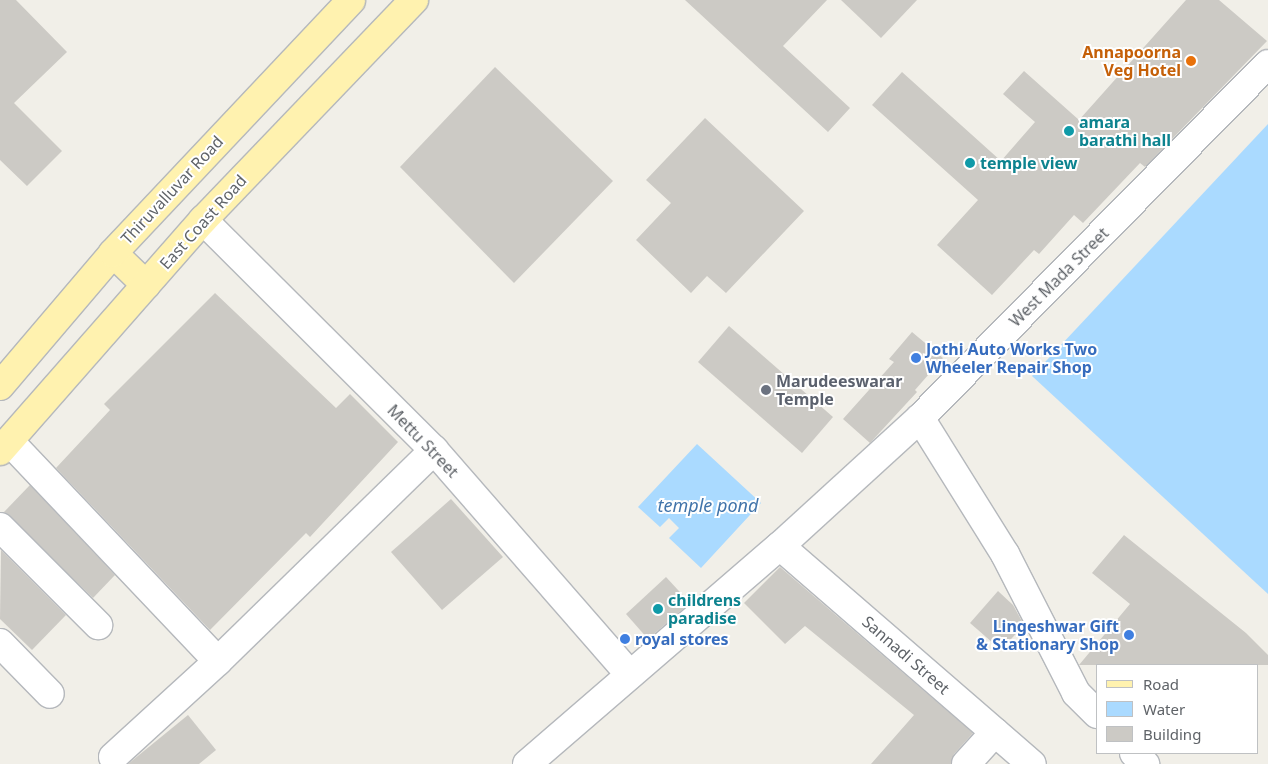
<!DOCTYPE html>
<style>
body{margin:0}
#map{position:relative;width:1268px;height:764px;overflow:hidden;background:#f1efe8;font-family:"Noto Sans",sans-serif}
div>[style]{position:absolute}
.water>*{inset:0;background:#aadaff}
.building>*{inset:0;background:#cccac5}
.roads{filter:drop-shadow(1px 0 #b5b8bc) drop-shadow(-1px 0 #b5b8bc) drop-shadow(0 1px #b5b8bc) drop-shadow(0 -1px #b5b8bc)}
.minor>*{height:28px;margin:-14px;padding:0 14px;transform-origin:14px;border-radius:14px;background:#fff}
.major>*{height:28px;margin:-14px;padding:0 14px;transform-origin:14px;border-radius:14px;background:#fff2af}
.dots>*{width:14px;height:14px;translate:-50% -50%;box-sizing:border-box;border:2px solid #fff;border-radius:50%}
span{translate:-50% -50%;white-space:nowrap;text-align:center;line-height:1.15;-webkit-text-stroke:4px #fff;paint-order:stroke}
.food-label{font-size:16px;color:#c56008;font-weight:700}
.right{translate:-100% -50%;text-align:right}
.culture-label{font-size:16px;color:#0d838f;font-weight:700}
.left{translate:0 -50%;text-align:left}
.street-label{font-size:16px;color:#5f6368}
.shop-label{font-size:16px;color:#366cbe;font-weight:700}
.worship-label{font-size:16px;color:#5b616d;font-weight:700}
.water-label{font-size:18px;color:#4174aa;font-style:italic}
.legend{position:absolute;left:1096px;top:664px;width:162px;height:90px;box-sizing:border-box;background:#fff;border:1px solid #bfc1c3;margin:0;padding:6px 9px;list-style:none;font-size:15px;color:#5f6368}
.legend li{display:flex;align-items:center;gap:10px;height:25px}
.legend b{width:25px;border:1px solid #bfc1c3}
</style>
<div id="map">
<div class="water">
<div style="clip-path:polygon(1268px 124px,1268px 594px,1032px 376px)"></div>
<div style="clip-path:polygon(697px 444px,761px 503px,701px 568px,669px 538px,679px 528px,669px 518px,660px 527px,638px 507px)"></div>
</div>
<div class="building">
<div style="clip-path:polygon(0 0,16px 0,67px 52px,14px 103px,62px 151px,27px 186px,0 160px)"></div>
<div style="clip-path:polygon(685px 0,827px 0,783px 46px,850px 108px,828px 132px)"></div>
<div style="clip-path:polygon(841px 0,917px 0,881px 38px)"></div>
<div style="clip-path:polygon(1186px 0,1219px 0,1267px 41px,1145px 167px,1140px 163px,1083px 223px,1074px 215px,1039px 254px,1034px 250px,992px 295px,937px 245px,978px 200px,872px 105px,902px 72px,1001px 161px,1035px 122px,1003px 94px,1024px 71px,1079px 120px)"></div>
<div style="clip-path:polygon(495px 67px,613px 181px,514px 283px,400px 167px)"></div>
<div style="clip-path:polygon(705px 118px,804px 211px,726px 293px,707px 276px,691px 293px,636px 240px,671px 203px,646px 180px)"></div>
<div style="clip-path:polygon(215px 293px,336px 408px,350px 394px,398px 442px,310px 537px,306px 533px,210px 630px,56px 468px,110px 410px,104px 404px)"></div>
<div style="clip-path:polygon(729px 326px,833px 417px,802px 453px,698px 362px)"></div>
<div style="clip-path:polygon(912px 332px,943px 358px,915px 390px,917px 392px,870px 443px,843px 419px,894px 362px,889px 359px)"></div>
<div style="clip-path:polygon(30px 485px,115px 575px,93px 598px,4px 512px)"></div>
<div style="clip-path:polygon(451px 499px,503px 557px,442px 610px,391px 552px)"></div>
<div style="clip-path:polygon(1124px 535px,1246px 633px,1268px 655px,1268px 665px,1079px 665px,1130px 604px,1092px 573px)"></div>
<div style="clip-path:polygon(1px 550px,66px 615px,32px 650px,0 619px)"></div>
<div style="clip-path:polygon(780px 567px,973px 733px,954px 754px,951px 764px,871px 764px,914px 715px,805px 626px,785px 644px,744px 603px)"></div>
<div style="clip-path:polygon(666px 577px,690px 603px,648px 639px,626px 614px)"></div>
<div style="clip-path:polygon(998px 591px,1013px 605px,1024px 625px,1001px 650px,970px 623px)"></div>
<div style="clip-path:polygon(188px 715px,216px 750px,199px 764px,128px 764px)"></div>
</div>
<div class="roads">
<div class="minor">
<div style="left:203px;top:220px;width:326px;rotate:44.9deg"></div>
<div style="left:434px;top:450px;width:298px;rotate:48.9deg"></div>
<div style="left:920px;top:418px;width:160px;rotate:58deg"></div>
<div style="left:1005px;top:554px;width:156px;rotate:62.9deg"></div>
<div style="left:1076px;top:693px;width:30px;rotate:45deg"></div>
<div style="left:9px;top:441px;width:303px;rotate:46.5deg"></div>
<div style="left:0;top:527px;width:139px;rotate:45deg"></div>
<div style="left:780px;top:546px;width:333px;rotate:40.9deg"></div>
<div style="left:0;top:643px;width:71px;rotate:45.6deg"></div>
<div style="left:1134px;top:753px;width:16px;rotate:45deg"></div>
<div style="left:113px;top:757px;width:142px;rotate:-42.4deg"></div>
<div style="left:218px;top:661px;width:302px;rotate:-44.3deg"></div>
<div style="left:527px;top:764px;width:334px;rotate:-40.8deg"></div>
<div style="left:780px;top:546px;width:190px;rotate:-42.4deg"></div>
<div style="left:920px;top:418px;width:496px;rotate:-45.5deg"></div>
<div style="left:966px;top:764px;width:43px;rotate:-47.8deg"></div>
</div>
<div class="major">
<div style="left:113px;top:253px;width:46px;rotate:44.1deg"></div>
<div style="left:0;top:386px;width:175px;rotate:-49.6deg"></div>
<div style="left:113px;top:253px;width:347px;rotate:-46.7deg"></div>
<div style="left:0;top:451px;width:308px;rotate:-48.7deg"></div>
<div style="left:203px;top:220px;width:305px;rotate:-46.2deg"></div>
</div>
</div>
<div class="dots">
<div style="left:1191px;top:61px;background:#e8710a"></div>
<div style="left:1069px;top:131px;background:#0f9aa8"></div>
<div style="left:970px;top:163px;background:#0f9aa8"></div>
<div style="left:916px;top:358px;background:#3f7fe0"></div>
<div style="left:766px;top:390px;background:#6b7280"></div>
<div style="left:658px;top:609px;background:#0f9aa8"></div>
<div style="left:1129px;top:635px;background:#3f7fe0"></div>
<div style="left:625px;top:639px;background:#3f7fe0"></div>
</div>
<div class="food-label">
<span class="right" style="left:1181px;top:61px">Annapoorna<br>Veg Hotel</span>
</div>
<div class="culture-label">
<span class="left" style="left:1079px;top:131px">amara<br>barathi hall</span>
<span class="left" style="left:980px;top:163px">temple view</span>
<span class="left" style="left:668px;top:609px">childrens<br>paradise</span>
</div>
<div class="street-label">
<span style="left:172px;top:190px;rotate:-47deg">Thiruvalluvar Road</span>
<span style="left:203px;top:222px;rotate:-48deg">East Coast Road</span>
<span style="left:1059px;top:277px;rotate:-45deg">West Mada Street</span>
<span style="left:423px;top:441px;rotate:46deg">Mettu Street</span>
<span style="left:906px;top:655px;rotate:41deg">Sannadi Street</span>
</div>
<div class="shop-label">
<span class="left" style="left:926px;top:358px">Jothi Auto Works Two<br>Wheeler Repair Shop</span>
<span class="right" style="left:1119px;top:635px">Lingeshwar Gift<br>&amp; Stationary Shop</span>
<span class="left" style="left:635px;top:639px">royal stores</span>
</div>
<div class="worship-label">
<span class="left" style="left:776px;top:390px">Marudeeswarar<br>Temple</span>
</div>
<div class="water-label">
<span style="left:708px;top:505px">temple pond</span>
</div>
<ul class="legend">
<li><b style="height:6px;background:#fff2af"></b>Road</li>
<li><b style="height:14px;background:#aadaff"></b>Water</li>
<li><b style="height:14px;background:#cccac5"></b>Building</li>
</ul>
</div>
